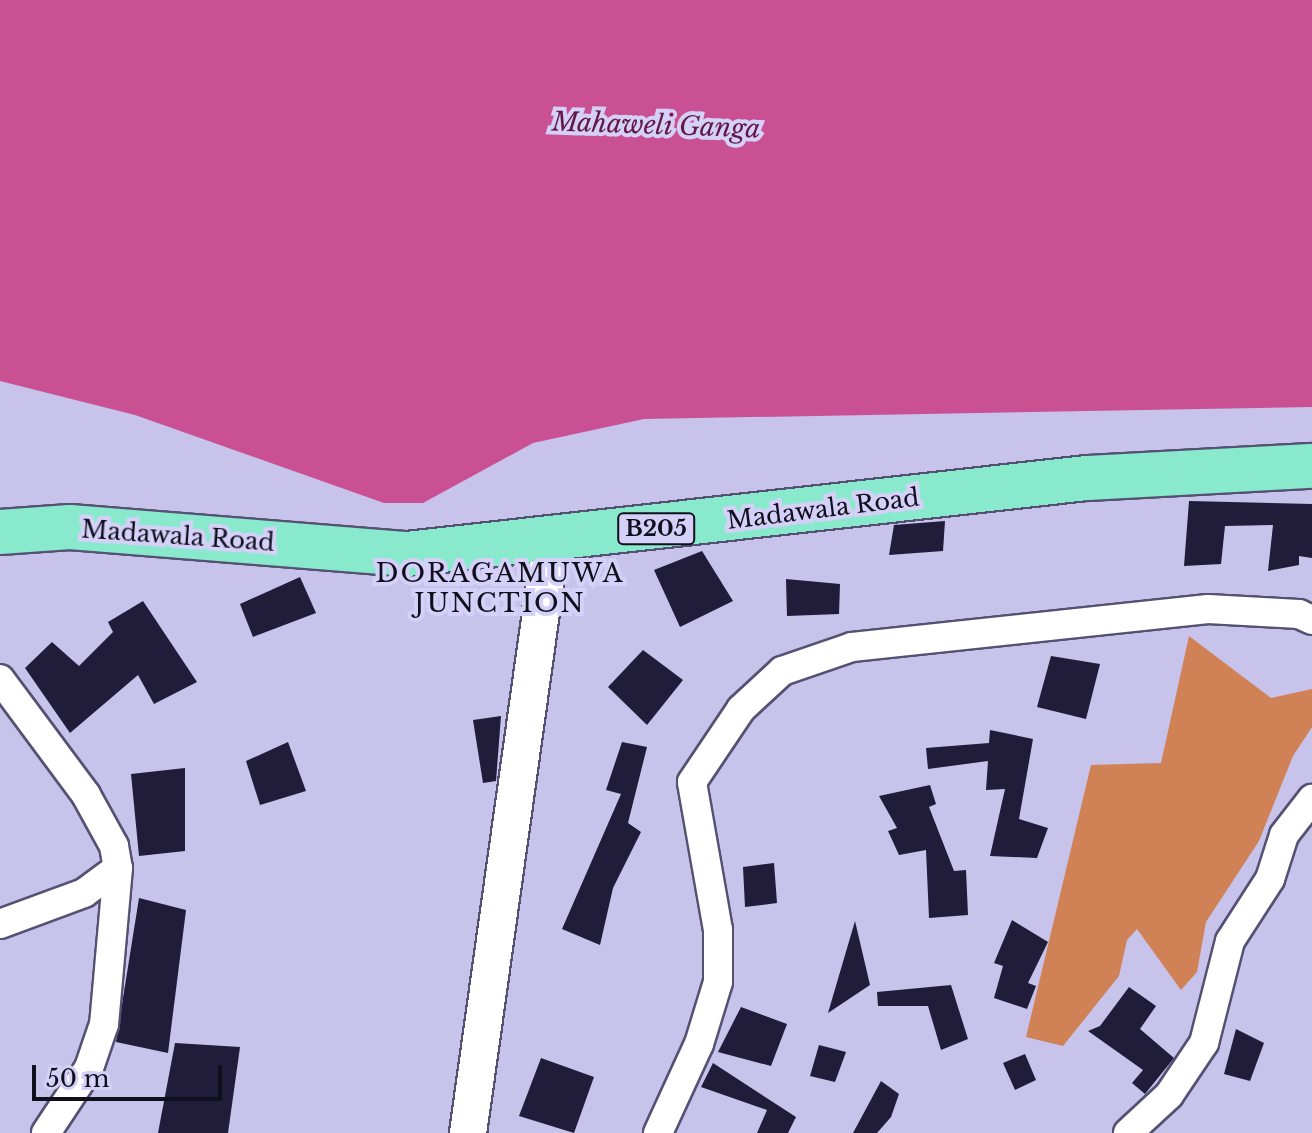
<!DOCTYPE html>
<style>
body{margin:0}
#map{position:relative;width:1312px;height:1133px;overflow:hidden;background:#c7c3eb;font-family:"Libre Baskerville",serif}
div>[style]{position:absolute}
.green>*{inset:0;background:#d08156}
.water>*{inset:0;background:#c95193}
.building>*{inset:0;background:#201c39}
.roads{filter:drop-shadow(2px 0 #555173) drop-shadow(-2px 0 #555173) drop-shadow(0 2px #555173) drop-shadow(0 -2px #555173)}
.minor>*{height:28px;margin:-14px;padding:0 14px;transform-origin:14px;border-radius:14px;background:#fff}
.tertiary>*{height:36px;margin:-18px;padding:0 18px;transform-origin:18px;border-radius:18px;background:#fff}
.primary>*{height:44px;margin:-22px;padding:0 22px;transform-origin:22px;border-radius:22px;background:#89e9cd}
span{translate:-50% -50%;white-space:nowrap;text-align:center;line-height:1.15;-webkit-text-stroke:8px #d4d0f8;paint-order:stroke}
.shield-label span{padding:2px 6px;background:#d4d0f8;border:2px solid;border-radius:6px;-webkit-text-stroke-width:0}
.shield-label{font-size:22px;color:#100f1c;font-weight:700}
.street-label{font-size:24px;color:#100f1c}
.water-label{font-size:26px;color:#631744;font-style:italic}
.neighbourhood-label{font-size:26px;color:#100f1c;letter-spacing:2px}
.scale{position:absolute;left:32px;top:1065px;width:190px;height:36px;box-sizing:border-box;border:4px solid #100f1c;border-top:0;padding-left:10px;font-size:24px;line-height:28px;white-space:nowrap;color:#100f1c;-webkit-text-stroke:6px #d4d0f8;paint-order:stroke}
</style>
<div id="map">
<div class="green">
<div style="clip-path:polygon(1189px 636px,1271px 698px,1312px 689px,1312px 727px,1293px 756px,1259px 841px,1206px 922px,1197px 972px,1181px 990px,1137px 929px,1127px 940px,1119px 976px,1063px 1046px,1026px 1037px,1091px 765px,1161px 763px)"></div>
</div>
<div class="water">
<div style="clip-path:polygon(0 0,1312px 0,1312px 407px,644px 419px,533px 443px,423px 503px,384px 503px,135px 415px,0 381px)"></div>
</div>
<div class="building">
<div style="clip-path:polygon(1189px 501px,1312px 504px,1312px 558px,1299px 556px,1299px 565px,1268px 571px,1273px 525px,1225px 526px,1221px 564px,1184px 566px)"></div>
<div style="clip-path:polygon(945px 521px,943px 551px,889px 555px,894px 525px)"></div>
<div style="clip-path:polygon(702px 551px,733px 601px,680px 627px,654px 570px)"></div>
<div style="clip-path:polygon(300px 577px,316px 613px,253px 637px,240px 604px)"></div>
<div style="clip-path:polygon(786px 579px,840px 584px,839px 614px,787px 616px)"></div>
<div style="clip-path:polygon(143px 601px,197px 682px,154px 704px,138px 675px,70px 733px,25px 668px,52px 642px,79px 666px,113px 632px,108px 622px)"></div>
<div style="clip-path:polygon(643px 650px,683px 680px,647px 725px,608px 687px)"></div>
<div style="clip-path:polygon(1051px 656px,1100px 664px,1086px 719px,1037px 707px)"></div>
<div style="clip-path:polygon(501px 716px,496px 781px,483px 783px,473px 720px)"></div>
<div style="clip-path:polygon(990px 730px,1033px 739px,1019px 819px,1048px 828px,1037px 858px,990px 856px,1005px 789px,986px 790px,988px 761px,928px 769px,926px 748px,989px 743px)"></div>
<div style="clip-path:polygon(288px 742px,306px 791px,260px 805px,246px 761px)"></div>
<div style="clip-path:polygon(622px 742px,647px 747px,628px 823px,641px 832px,613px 888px,600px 945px,562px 929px,621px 794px,606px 790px)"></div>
<div style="clip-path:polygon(185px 768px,185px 851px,139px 856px,131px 774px)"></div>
<div style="clip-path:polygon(930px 785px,936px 804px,929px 807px,954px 871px,966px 870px,968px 915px,929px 918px,926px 850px,899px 855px,888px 831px,897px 828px,879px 796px)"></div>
<div style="clip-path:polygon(774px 863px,777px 903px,745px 907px,743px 867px)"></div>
<div style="clip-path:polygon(139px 898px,186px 910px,168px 1053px,116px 1042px)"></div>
<div style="clip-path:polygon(1012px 920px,1048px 942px,1028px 983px,1036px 986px,1027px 1009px,994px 998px,1003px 966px,994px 963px)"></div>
<div style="clip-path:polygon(855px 921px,870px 985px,828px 1013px)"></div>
<div style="clip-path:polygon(951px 985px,968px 1039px,941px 1050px,928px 1006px,878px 1006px,877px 992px)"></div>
<div style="clip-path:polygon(1129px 987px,1156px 1006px,1140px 1029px,1174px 1058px,1145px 1094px,1132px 1083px,1143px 1070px,1088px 1031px,1100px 1026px)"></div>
<div style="clip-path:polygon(741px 1007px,787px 1024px,771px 1066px,718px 1052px)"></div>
<div style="clip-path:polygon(1236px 1029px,1264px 1043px,1250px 1081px,1224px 1074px)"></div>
<div style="clip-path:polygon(175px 1043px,240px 1047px,228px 1133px,158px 1133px)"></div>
<div style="clip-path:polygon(819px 1045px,846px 1052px,835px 1082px,810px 1076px)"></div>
<div style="clip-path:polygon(1025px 1054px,1036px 1080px,1015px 1090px,1003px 1063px)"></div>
<div style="clip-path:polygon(541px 1058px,594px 1077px,574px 1133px,519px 1116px)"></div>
<div style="clip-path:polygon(713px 1063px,796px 1117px,788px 1133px,757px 1133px,767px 1110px,701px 1087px)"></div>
<div style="clip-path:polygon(881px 1081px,899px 1094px,891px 1117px,877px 1133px,853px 1133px)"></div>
</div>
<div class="roads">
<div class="minor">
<div style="left:0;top:679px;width:144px;rotate:53.4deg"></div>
<div style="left:86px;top:795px;width:58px;rotate:61.2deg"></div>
<div style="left:114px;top:846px;width:22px;rotate:80deg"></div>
<div style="left:118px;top:868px;width:157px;rotate:95.1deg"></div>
<div style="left:104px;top:1024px;width:46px;rotate:108.8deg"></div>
<div style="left:89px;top:1068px;width:78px;rotate:123.5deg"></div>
<div style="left:0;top:924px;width:90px;rotate:-20.3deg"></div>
<div style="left:84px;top:893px;width:42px;rotate:-36.3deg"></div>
<div style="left:658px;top:1133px;width:98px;rotate:-65.3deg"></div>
<div style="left:699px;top:1044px;width:65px;rotate:-73deg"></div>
<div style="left:718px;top:982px;width:52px;rotate:-90deg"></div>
<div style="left:718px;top:930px;width:150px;rotate:-100deg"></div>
<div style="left:692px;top:782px;width:88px;rotate:-56.1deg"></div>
<div style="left:741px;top:709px;width:56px;rotate:-42.8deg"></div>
<div style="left:782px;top:671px;width:74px;rotate:-18.9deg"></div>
<div style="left:852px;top:647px;width:358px;rotate:-6.1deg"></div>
<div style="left:1208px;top:609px;width:91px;rotate:3.1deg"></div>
<div style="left:1299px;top:614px;width:14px;rotate:25deg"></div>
<div style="left:1128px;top:1133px;width:56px;rotate:-42.8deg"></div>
<div style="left:1169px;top:1095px;width:63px;rotate:-56.1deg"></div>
<div style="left:1204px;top:1043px;width:105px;rotate:-75.7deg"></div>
<div style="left:1230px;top:941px;width:74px;rotate:-57.2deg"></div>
<div style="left:1270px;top:879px;width:46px;rotate:-72.3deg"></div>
<div style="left:1284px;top:835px;width:46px;rotate:-52.1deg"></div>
</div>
<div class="tertiary">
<div style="left:468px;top:1133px;width:598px;rotate:-82.02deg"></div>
</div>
<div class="primary">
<div style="left:0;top:532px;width:70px;rotate:-4.1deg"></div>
<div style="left:70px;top:527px;width:338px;rotate:4.6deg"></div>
<div style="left:407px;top:554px;width:684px;rotate:-6.38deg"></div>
<div style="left:1087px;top:478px;width:225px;rotate:-3.1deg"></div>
</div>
</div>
<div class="shield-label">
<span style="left:656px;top:529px">B205</span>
</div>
<div class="street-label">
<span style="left:823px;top:509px;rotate:-7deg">Madawala Road</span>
<span style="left:178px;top:536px;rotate:4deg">Madawala Road</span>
</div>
<div class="water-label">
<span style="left:656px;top:126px;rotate:2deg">Mahaweli Ganga</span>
</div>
<div class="neighbourhood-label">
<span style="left:500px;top:589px">DORAGAMUWA<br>JUNCTION</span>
</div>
<div class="scale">50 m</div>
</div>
